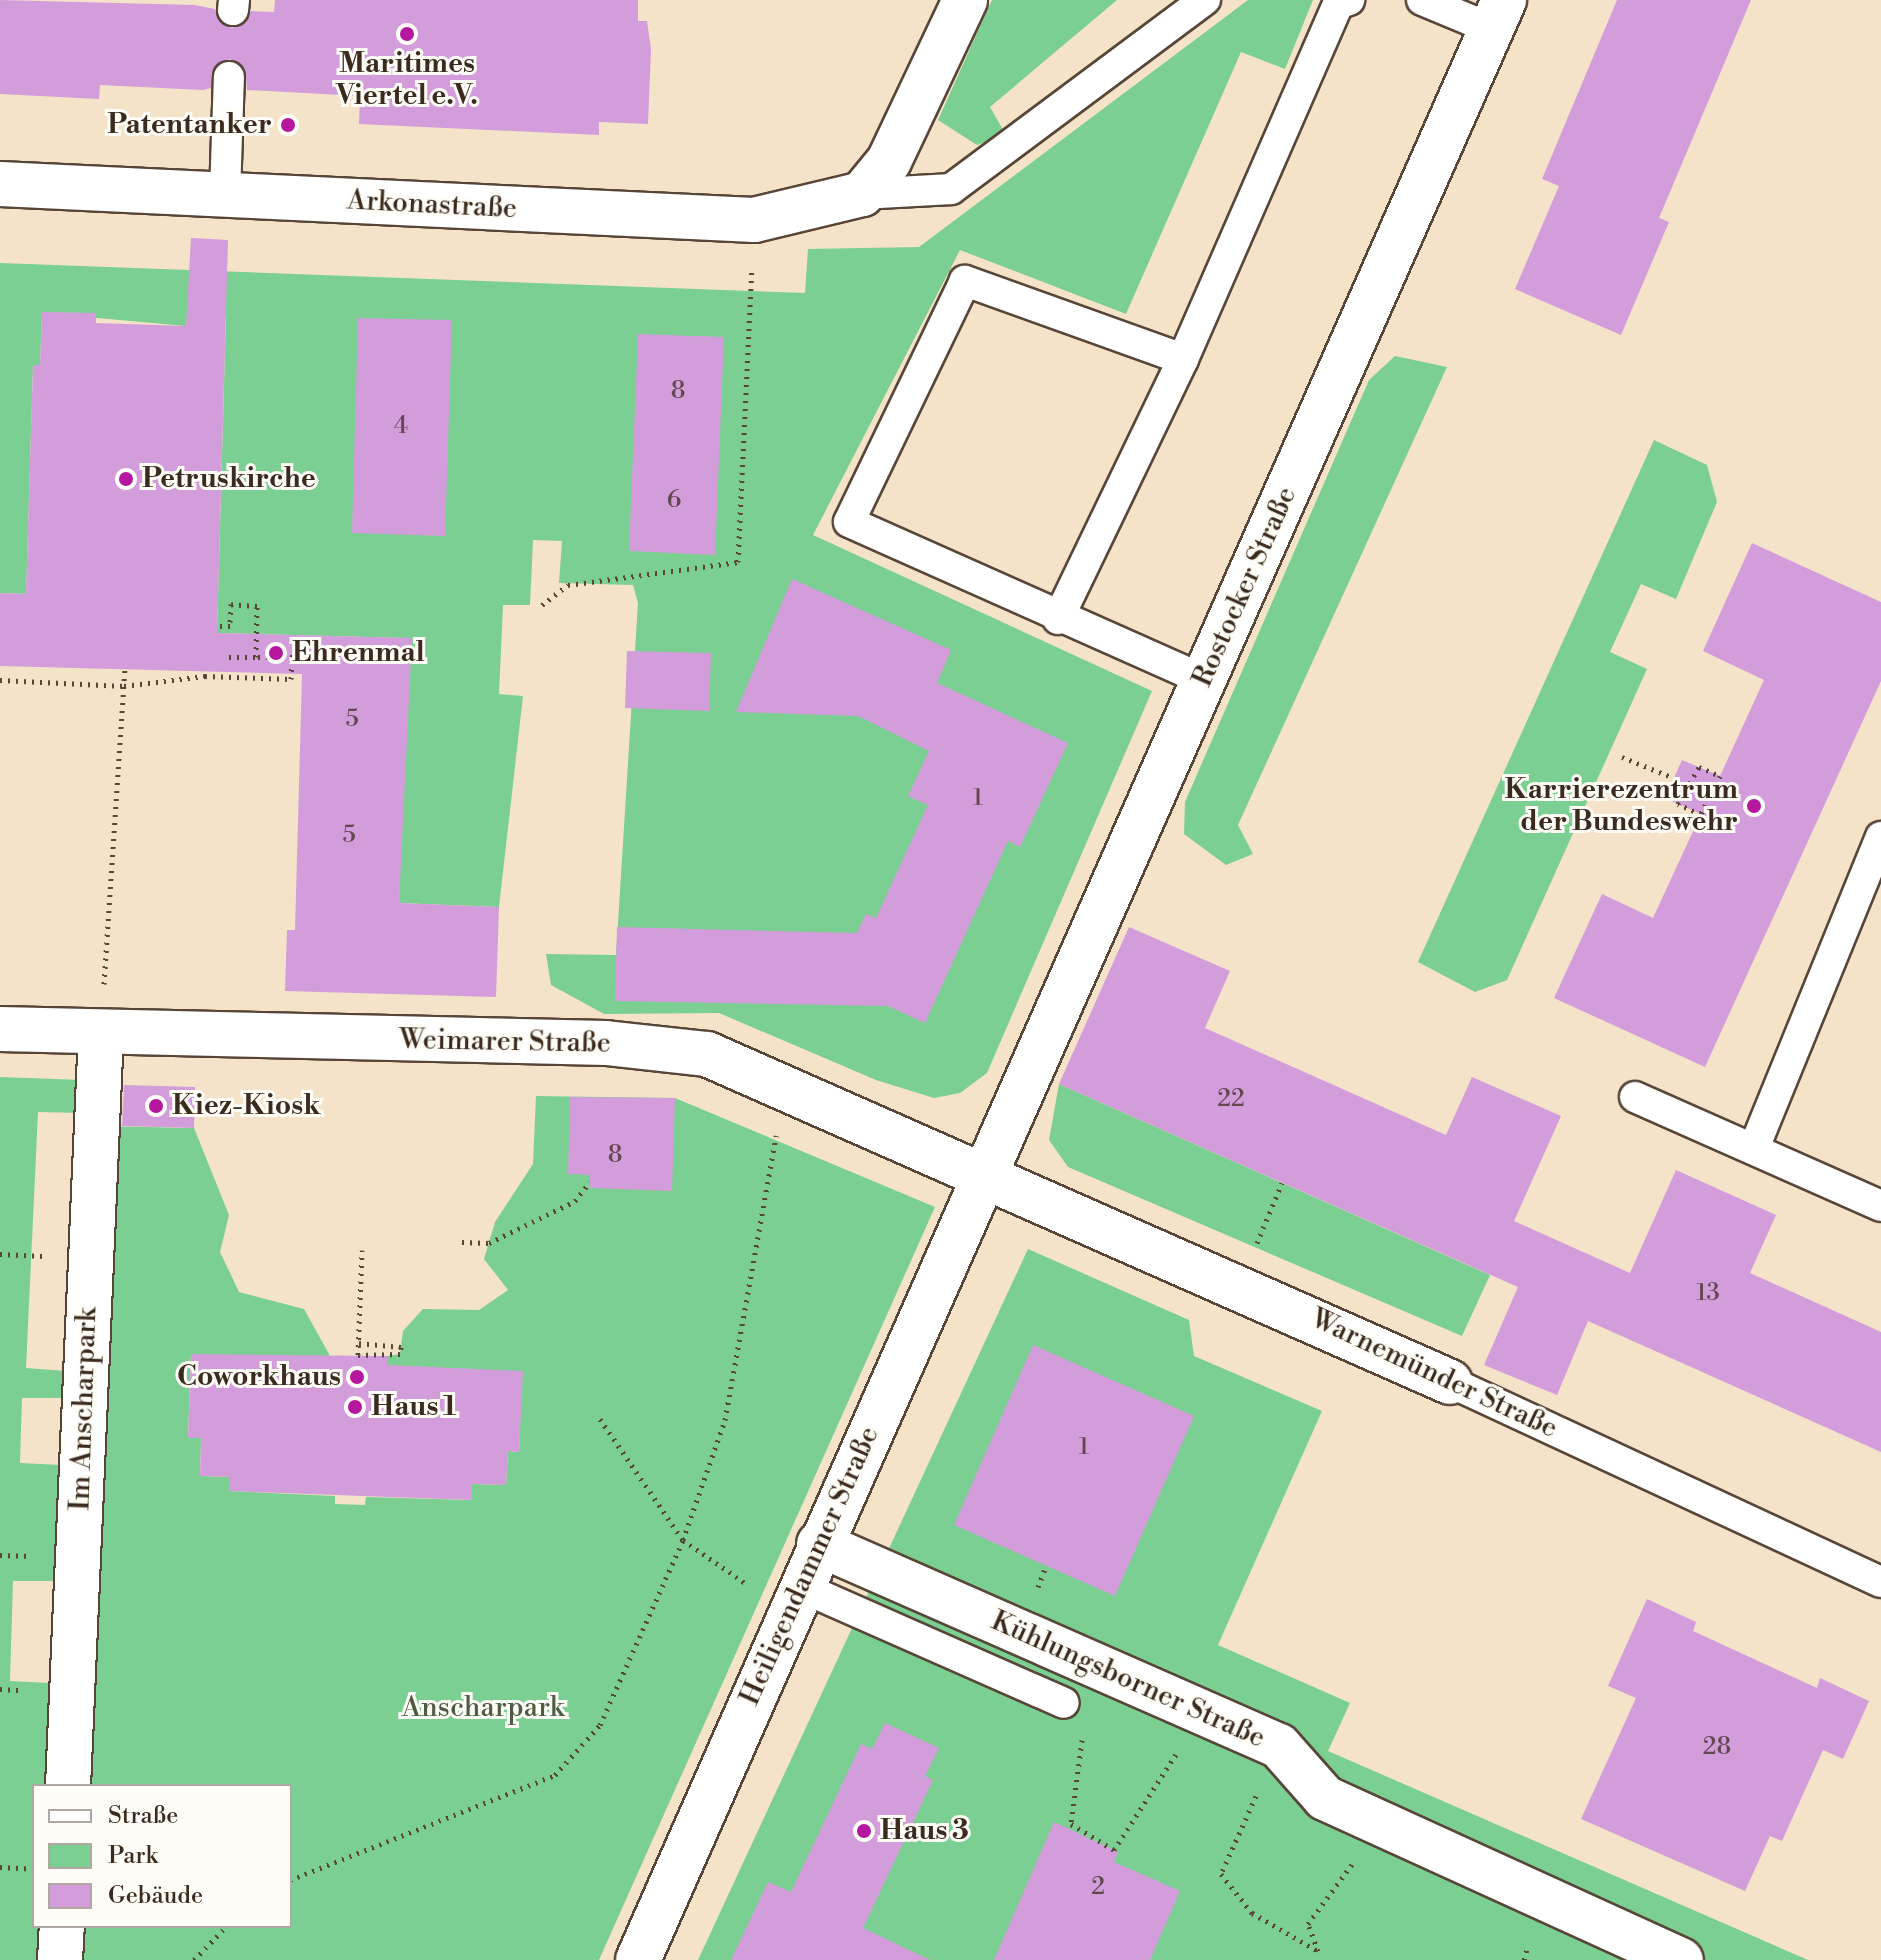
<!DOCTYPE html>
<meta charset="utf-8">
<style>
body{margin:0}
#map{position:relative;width:1881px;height:1960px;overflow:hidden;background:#f4e2c9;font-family:"Libre Bodoni",serif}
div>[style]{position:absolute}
.green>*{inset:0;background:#7bcf92}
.building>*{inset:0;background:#d39ddc}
.path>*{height:5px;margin-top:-2.5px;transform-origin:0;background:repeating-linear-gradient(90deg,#574638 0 2px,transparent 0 8px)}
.roads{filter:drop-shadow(2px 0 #574638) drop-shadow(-2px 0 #574638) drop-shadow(0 2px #574638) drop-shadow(0 -2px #574638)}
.service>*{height:30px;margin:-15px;padding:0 15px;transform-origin:15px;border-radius:15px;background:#fff}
.minor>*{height:44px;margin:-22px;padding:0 22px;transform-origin:22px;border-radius:22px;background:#fff}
.dots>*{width:22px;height:22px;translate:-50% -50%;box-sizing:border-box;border:4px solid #fdfcf7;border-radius:50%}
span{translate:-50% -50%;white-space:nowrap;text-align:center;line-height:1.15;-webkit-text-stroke:6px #fdfcf7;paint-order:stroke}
.number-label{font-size:24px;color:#61474e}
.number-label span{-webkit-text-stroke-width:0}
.poi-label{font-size:28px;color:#3b2a1e;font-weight:700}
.right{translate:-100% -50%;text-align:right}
.left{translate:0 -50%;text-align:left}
.street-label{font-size:28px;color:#3b2a1e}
.park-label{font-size:28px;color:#4e5c41}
.legend{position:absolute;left:32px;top:1784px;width:260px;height:144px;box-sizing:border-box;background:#fdfcf7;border:2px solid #afa8a0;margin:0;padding:10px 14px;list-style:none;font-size:24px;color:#3b2a1e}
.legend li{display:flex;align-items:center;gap:16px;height:40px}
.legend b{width:40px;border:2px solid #afa8a0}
</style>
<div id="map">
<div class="green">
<div style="clip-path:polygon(992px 0,1117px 0,990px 107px,1006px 135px,977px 145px,938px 120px)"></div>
<div style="clip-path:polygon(1248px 0,1313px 0,1285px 69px,1241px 52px,1126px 314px,960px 250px,813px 535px,1152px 691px,987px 1073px,960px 1093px,934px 1098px,876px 1080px,719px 1013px,604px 1014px,551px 985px,546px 954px,616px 955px,638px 603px,633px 585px,559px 583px,562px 541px,533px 540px,530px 605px,503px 605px,499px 694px,523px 696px,499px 907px,399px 903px,406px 638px,217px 633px,226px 316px,187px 315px,186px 326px,42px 313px,40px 365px,33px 365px,26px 594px,0 593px,0 263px,805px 293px,808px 249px,919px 247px)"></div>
<div style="clip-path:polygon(1395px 356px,1447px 367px,1238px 825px,1253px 854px,1226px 865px,1184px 834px,1185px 802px,1369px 380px)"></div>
<div style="clip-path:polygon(1654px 440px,1707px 465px,1717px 502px,1676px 599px,1641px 584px,1610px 652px,1647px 669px,1507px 980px,1475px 992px,1418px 962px)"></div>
<div style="clip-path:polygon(0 1077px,82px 1080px,81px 1113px,38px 1112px,26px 1368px,66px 1371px,65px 1398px,22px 1398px,20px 1463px,60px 1465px,55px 1581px,13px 1581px,10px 1681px,50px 1683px,46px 1786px,34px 1786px,40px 1960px,0 1960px)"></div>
<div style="clip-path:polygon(1059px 1084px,1490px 1275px,1462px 1336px,1068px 1167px,1049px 1140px)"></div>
<div style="clip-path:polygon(536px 1096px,675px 1098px,935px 1207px,599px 1960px,60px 1960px,61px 1926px,290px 1926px,290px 1786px,67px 1786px,96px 1126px,194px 1128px,229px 1215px,220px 1252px,239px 1292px,304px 1309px,329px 1354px,329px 1368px,191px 1354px,188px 1437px,201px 1438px,200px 1476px,230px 1477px,230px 1491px,335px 1496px,335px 1504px,365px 1505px,366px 1497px,471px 1500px,472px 1484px,506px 1485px,508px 1451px,519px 1452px,522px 1371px,386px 1374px,387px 1356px,400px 1354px,403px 1331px,423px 1309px,479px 1310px,508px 1290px,484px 1259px,495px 1222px,533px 1164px)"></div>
<div style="clip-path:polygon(1028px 1249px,1189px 1320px,1194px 1356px,1322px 1411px,1218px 1645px,1350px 1703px,1328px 1751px,1808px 1960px,698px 1960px)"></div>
</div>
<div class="building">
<div style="clip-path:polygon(0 0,195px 5px,215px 9px,232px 28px,251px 11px,274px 12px,275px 0,638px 0,638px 21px,647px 21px,651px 49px,648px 124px,599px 122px,599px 135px,359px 124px,360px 96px,247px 90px,245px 69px,230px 59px,214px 67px,211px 88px,203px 90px,100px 85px,99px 99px,0 94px)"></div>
<div style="clip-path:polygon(1617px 0,1751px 0,1659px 218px,1669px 222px,1621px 335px,1515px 289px,1559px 186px,1542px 179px)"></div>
<div style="clip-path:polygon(191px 238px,228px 240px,217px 633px,412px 638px,399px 903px,499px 907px,496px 997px,285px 991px,287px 930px,295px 930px,302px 674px,0 666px,0 593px,26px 594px,33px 365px,40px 365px,42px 312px,96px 313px,96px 323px,186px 326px)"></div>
<div style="clip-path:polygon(358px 318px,452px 320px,445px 536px,352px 533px)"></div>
<div style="clip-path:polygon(638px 334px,724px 337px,715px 555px,629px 551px)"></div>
<div style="clip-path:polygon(1752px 543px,1881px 602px,1881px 681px,1705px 1067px,1554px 998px,1602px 894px,1653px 918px,1701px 814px,1665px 798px,1682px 760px,1720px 776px,1764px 680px,1703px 651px)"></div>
<div style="clip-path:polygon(792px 579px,951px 650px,937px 683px,1068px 743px,1020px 847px,1008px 841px,925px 1023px,888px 1006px,615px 1001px,617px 927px,857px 933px,866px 914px,876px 918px,928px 805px,908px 796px,929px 751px,858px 716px,736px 712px)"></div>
<div style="clip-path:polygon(627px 651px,711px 653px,709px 711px,625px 708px)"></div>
<div style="clip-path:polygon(1129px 927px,1230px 971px,1205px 1028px,1446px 1135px,1472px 1077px,1561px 1116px,1514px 1221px,1630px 1273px,1676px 1170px,1776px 1215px,1750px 1273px,1881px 1332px,1881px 1452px,1588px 1321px,1557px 1395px,1484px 1365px,1518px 1287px,1059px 1084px)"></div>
<div style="clip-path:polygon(124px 1085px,195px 1087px,194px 1128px,122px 1126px)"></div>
<div style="clip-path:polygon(570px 1097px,675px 1098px,672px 1191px,590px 1188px,590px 1175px,568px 1174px)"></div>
<div style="clip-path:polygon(1033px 1345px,1194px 1416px,1115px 1596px,954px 1525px)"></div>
<div style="clip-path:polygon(191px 1354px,387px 1356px,387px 1365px,523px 1371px,519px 1452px,508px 1451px,506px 1485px,472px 1484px,472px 1500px,229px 1491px,230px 1477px,200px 1476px,201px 1438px,188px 1438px)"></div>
<div style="clip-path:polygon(1647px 1599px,1696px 1622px,1693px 1631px,1817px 1688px,1820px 1678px,1869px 1701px,1843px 1759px,1823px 1750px,1782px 1841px,1770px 1836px,1745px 1891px,1581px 1819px,1636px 1698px,1608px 1686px)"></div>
<div style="clip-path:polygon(885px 1723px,939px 1748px,925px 1776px,933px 1780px,863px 1928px,930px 1960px,731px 1960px,768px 1882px,791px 1892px,861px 1744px,872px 1749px)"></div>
<div style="clip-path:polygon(1054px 1822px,1118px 1852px,1114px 1862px,1180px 1891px,1150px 1960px,994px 1960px)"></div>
</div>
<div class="path">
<div style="left:542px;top:605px;width:33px;rotate:-38deg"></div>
<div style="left:568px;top:585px;width:172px;rotate:-7.7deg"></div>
<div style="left:738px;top:562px;width:294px;rotate:-87.3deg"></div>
<div style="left:229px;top:657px;width:27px"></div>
<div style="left:0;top:680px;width:124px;rotate:2.8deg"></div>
<div style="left:124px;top:686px;width:82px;rotate:-7deg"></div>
<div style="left:205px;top:676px;width:86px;rotate:2deg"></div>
<div style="left:291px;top:679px;width:22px;rotate:-87deg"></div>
<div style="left:292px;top:657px;width:36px;rotate:180deg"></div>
<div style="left:256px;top:657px;width:51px;rotate:-88.9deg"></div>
<div style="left:257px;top:606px;width:26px;rotate:-176deg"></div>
<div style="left:231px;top:604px;width:22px;rotate:93deg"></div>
<div style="left:230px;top:626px;width:13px;rotate:180deg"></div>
<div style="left:1622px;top:757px;width:56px;rotate:22deg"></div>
<div style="left:1699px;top:767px;width:23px;rotate:23deg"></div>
<div style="left:1720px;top:776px;width:42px;rotate:116.6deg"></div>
<div style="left:1701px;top:814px;width:25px;rotate:-157deg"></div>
<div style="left:1678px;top:804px;width:43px;rotate:-60.4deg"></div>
<div style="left:104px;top:984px;width:315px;rotate:-86.2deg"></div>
<div style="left:462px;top:1242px;width:27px;rotate:2deg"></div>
<div style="left:489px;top:1243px;width:96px;rotate:-26deg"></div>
<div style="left:575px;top:1201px;width:24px;rotate:-52deg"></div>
<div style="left:1257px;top:1243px;width:65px;rotate:-67.4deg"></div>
<div style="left:0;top:1254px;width:43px;rotate:2.7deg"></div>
<div style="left:359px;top:1343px;width:42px;rotate:5.4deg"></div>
<div style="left:401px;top:1347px;width:7px;rotate:98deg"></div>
<div style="left:400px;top:1354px;width:42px;rotate:178.6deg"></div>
<div style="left:358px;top:1355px;width:105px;rotate:-87.8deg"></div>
<div style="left:600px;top:1419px;width:147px;rotate:55.6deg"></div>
<div style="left:683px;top:1540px;width:79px;rotate:34.7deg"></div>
<div style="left:0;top:1555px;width:31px;rotate:2deg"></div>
<div style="left:1038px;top:1587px;width:22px;rotate:-69deg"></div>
<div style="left:0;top:1689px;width:22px;rotate:3deg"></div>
<div style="left:1082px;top:1740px;width:85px;rotate:97.5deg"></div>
<div style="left:1071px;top:1824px;width:50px;rotate:31.2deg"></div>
<div style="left:1114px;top:1850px;width:114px;rotate:-57.1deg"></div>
<div style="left:1256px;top:1796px;width:85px;rotate:114.2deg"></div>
<div style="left:1221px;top:1874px;width:50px;rotate:51.5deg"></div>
<div style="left:1252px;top:1913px;width:76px;rotate:29.9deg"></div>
<div style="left:1318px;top:1951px;width:29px;rotate:-110deg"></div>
<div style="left:1308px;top:1924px;width:76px;rotate:-53.6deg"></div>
<div style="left:0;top:1867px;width:34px;rotate:3deg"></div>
<div style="left:290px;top:1880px;width:285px;rotate:-21.6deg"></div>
<div style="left:555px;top:1775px;width:67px;rotate:-48deg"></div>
<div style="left:600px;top:1725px;width:203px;rotate:-65.8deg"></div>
<div style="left:683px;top:1540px;width:127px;rotate:-70.7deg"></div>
<div style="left:725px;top:1420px;width:289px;rotate:-79.8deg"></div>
<div style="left:194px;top:1960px;width:47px;rotate:-45.9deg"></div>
<div style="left:1524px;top:1960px;width:15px;rotate:-74deg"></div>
</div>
<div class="roads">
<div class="service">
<div style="left:1422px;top:0;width:76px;rotate:22.5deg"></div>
<div style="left:233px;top:10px;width:10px;rotate:-84deg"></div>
<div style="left:862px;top:194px;width:89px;rotate:-3.2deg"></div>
<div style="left:951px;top:189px;width:317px;rotate:-36.7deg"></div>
<div style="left:225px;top:195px;width:118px;rotate:-88.1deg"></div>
<div style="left:1183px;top:359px;width:232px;rotate:-160.3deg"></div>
<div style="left:965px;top:281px;width:267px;rotate:115.7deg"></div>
<div style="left:849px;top:522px;width:389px;rotate:24deg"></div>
<div style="left:1058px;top:619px;width:288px;rotate:-64.3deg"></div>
<div style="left:1183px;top:359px;width:387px;rotate:-66.4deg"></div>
<div style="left:1338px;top:4px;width:12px;rotate:-20deg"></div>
<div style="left:1635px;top:1097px;width:269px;rotate:23.9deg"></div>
<div style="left:1754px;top:1148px;width:336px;rotate:-67.8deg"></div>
<div style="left:1450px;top:1382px;width:475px;rotate:24.9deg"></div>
<div style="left:801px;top:1587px;width:287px;rotate:23.8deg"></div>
</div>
<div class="minor">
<div style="left:0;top:184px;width:755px;rotate:2.73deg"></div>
<div style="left:754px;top:220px;width:111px;rotate:-13.5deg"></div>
<div style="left:862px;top:194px;width:43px;rotate:-50.7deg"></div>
<div style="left:889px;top:161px;width:178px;rotate:-64.7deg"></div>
<div style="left:0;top:1029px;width:606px;rotate:1.32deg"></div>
<div style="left:606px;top:1043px;width:102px;rotate:6.2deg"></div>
<div style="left:707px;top:1054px;width:812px;rotate:23.82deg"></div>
<div style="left:819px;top:1544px;width:502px;rotate:23.71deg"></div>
<div style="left:1279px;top:1746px;width:69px;rotate:48.5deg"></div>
<div style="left:1325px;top:1798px;width:391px;rotate:24.5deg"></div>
<div style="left:68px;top:1786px;width:754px;rotate:-87.49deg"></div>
<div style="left:60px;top:1960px;width:34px;rotate:-87deg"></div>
<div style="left:638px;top:1960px;width:2143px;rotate:-66.16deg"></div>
</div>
</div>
<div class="dots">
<div style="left:407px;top:34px;background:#b5179e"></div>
<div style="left:288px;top:125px;background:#b5179e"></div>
<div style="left:126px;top:479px;background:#b5179e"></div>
<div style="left:276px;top:653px;background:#b5179e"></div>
<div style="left:1754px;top:806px;background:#b5179e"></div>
<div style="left:156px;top:1106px;background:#b5179e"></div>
<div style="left:357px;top:1377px;background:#b5179e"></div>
<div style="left:355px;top:1407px;background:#b5179e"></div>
<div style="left:864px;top:1831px;background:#b5179e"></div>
</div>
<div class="number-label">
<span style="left:678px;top:392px">8</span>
<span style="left:401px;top:427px">4</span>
<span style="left:674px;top:501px">6</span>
<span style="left:352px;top:720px">5</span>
<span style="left:978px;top:799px">1</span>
<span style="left:349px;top:836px">5</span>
<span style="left:1231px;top:1100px">22</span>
<span style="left:615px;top:1156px">8</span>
<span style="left:1708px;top:1294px">13</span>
<span style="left:1084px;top:1448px">1</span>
<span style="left:1717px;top:1748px">28</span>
<span style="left:1098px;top:1888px">2</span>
</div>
<div class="poi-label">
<span style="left:407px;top:80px">Maritimes<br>Viertel e.V.</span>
<span class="right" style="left:272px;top:125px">Patentanker</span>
<span class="left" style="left:142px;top:479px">Petruskirche</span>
<span class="left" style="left:292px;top:653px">Ehrenmal</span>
<span class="right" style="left:1738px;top:806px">Karrierezentrum<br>der Bundeswehr</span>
<span class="left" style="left:172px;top:1106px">Kiez-Kiosk</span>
<span class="right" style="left:341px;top:1377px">Coworkhaus</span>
<span class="left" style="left:371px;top:1407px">Haus 1</span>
<span class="left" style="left:880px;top:1831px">Haus 3</span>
</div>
<div class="street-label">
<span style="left:432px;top:205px;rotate:3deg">Arkonastraße</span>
<span style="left:1245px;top:587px;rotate:-66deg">Rostocker Straße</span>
<span style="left:505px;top:1042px;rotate:1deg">Weimarer Straße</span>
<span style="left:1434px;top:1374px;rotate:25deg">Warnemünder Straße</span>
<span style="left:84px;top:1409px;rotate:-88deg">Im Anscharpark</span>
<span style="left:810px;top:1566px;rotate:-66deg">Heiligendammer Straße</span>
<span style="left:1128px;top:1680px;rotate:24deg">Kühlungsborner Straße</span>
</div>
<div class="park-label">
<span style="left:483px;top:1708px">Anscharpark</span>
</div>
<ul class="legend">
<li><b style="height:10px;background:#fff"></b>Straße</li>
<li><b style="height:22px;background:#7bcf92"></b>Park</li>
<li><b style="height:22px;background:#d39ddc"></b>Gebäude</li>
</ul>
</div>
